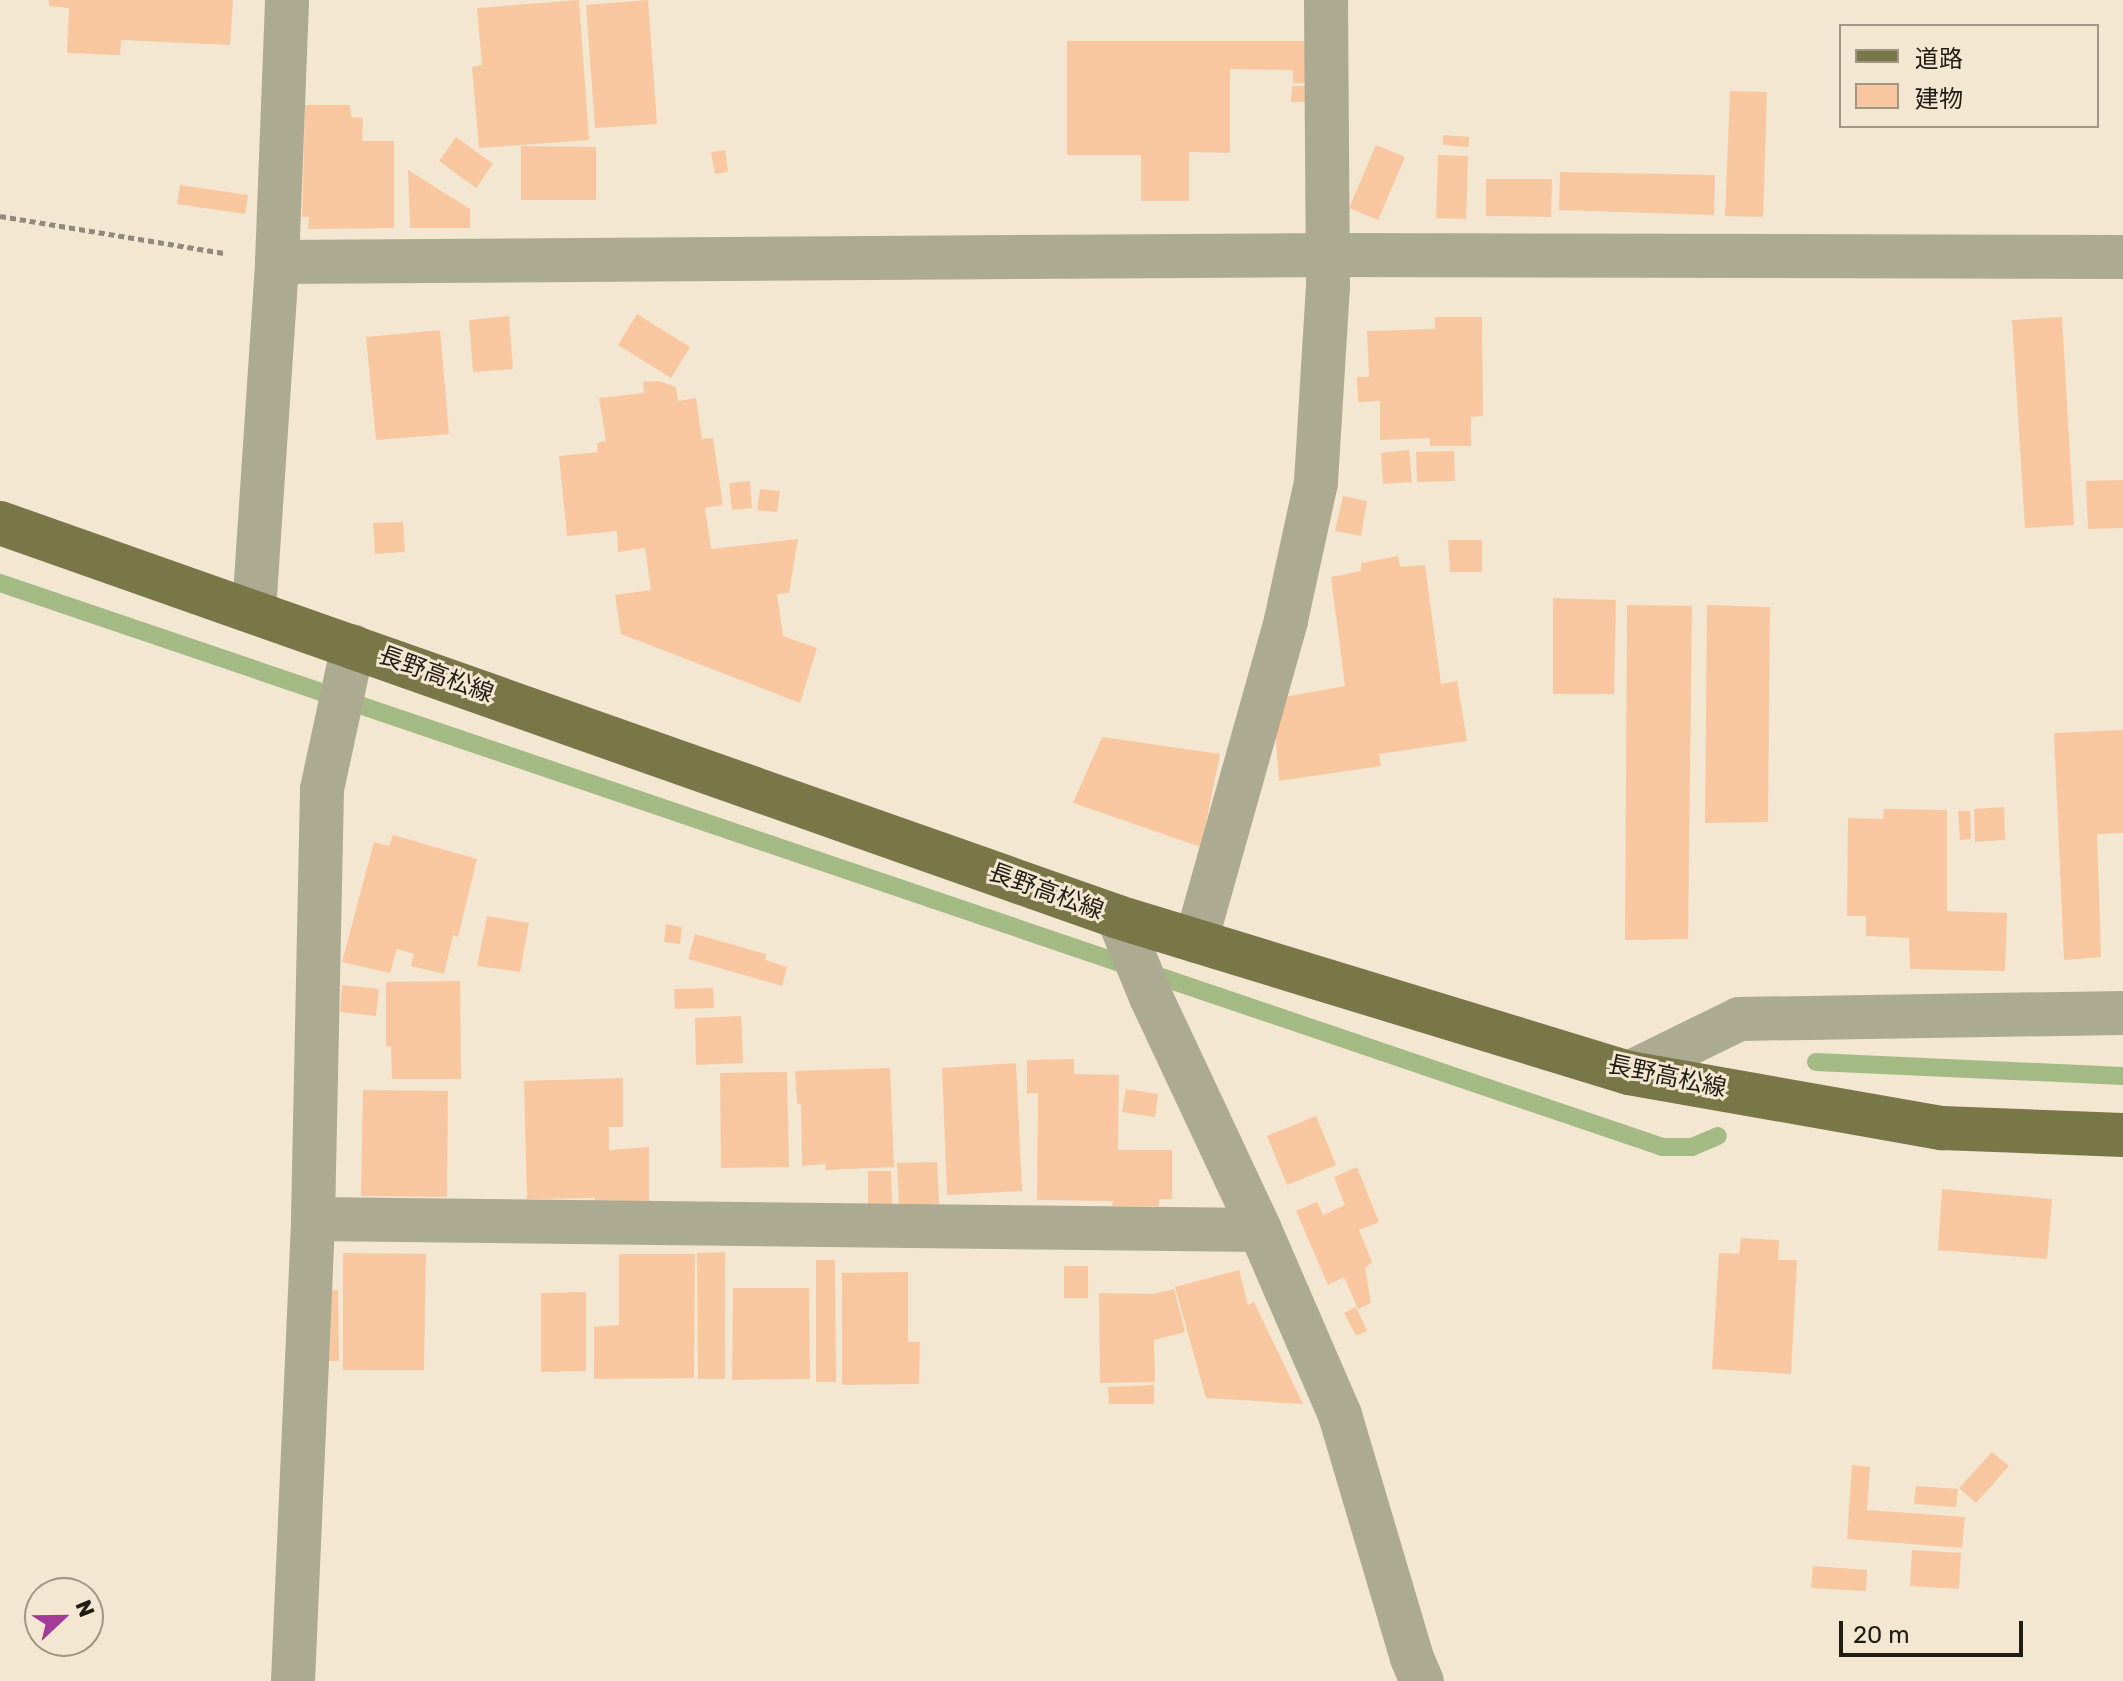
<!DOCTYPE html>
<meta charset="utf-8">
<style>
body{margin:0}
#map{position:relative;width:2123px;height:1681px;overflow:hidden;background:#f3e7d1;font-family:Rubik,"Noto Sans JP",sans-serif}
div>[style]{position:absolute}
.stream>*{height:18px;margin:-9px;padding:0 9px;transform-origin:9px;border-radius:9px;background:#a3ba84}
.building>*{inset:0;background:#f9c79f}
.path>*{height:5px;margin-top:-2.5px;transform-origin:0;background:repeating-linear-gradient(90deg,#918979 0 6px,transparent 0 10px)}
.minor>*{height:44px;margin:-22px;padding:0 22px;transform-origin:22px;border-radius:22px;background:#acaa91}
.major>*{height:44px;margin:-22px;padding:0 22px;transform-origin:22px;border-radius:22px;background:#797647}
span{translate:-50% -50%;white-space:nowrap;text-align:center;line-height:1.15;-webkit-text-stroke:6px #f3e7d1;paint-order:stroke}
.street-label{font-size:24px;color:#211d15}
.legend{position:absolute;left:1839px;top:24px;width:260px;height:104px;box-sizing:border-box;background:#f3e7d1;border:2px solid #9f9686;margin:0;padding:10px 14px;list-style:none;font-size:24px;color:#211d15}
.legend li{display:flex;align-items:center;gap:16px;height:40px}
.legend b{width:40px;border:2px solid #9f9686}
.north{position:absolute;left:24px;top:1577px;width:80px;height:80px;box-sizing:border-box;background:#f3e7d1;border:2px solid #9f9686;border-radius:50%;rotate:68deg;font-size:22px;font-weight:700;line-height:32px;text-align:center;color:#211d15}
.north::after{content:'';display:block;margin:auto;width:28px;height:36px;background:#a53a9a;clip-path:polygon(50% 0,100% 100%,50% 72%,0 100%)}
.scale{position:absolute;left:1839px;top:1621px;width:184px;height:36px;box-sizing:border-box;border:4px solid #211d15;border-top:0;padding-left:10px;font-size:24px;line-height:28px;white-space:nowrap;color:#211d15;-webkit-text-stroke:6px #f3e7d1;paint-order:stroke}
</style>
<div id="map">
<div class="stream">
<div style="left:0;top:583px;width:1755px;rotate:18.74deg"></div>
<div style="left:1662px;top:1147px;width:30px"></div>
<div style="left:1692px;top:1147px;width:28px;rotate:-23deg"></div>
<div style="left:1816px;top:1062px;width:307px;rotate:2.6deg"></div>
</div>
<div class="building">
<div style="clip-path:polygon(49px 0,233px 0,230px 45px,121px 40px,120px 55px,67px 53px,69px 8px,49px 6px)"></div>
<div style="clip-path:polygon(579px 0,589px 140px,479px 148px,472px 67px,482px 65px,477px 8px)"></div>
<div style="clip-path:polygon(648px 0,657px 124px,595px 128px,586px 5px)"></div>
<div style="clip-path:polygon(1067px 41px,1311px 41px,1310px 83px,1293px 83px,1293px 70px,1230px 69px,1230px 153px,1189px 152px,1189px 201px,1141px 201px,1141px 155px,1067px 155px)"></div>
<div style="clip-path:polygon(1292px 86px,1310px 86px,1309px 102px,1291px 102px)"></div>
<div style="clip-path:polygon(1730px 91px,1767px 92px,1763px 217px,1725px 216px)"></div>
<div style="clip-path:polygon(305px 105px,350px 105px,351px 117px,363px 118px,362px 141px,394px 141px,394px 228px,308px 229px,309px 217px,302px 217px)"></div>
<div style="clip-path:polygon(1443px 135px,1469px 137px,1469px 147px,1443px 145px)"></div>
<div style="clip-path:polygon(456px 137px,493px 164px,476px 188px,439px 161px)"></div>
<div style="clip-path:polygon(1376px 145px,1405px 157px,1378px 220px,1349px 208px)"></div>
<div style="clip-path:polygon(521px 146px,596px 147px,596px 200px,521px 200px)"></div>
<div style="clip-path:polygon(725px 150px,728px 172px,715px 174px,711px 152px)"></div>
<div style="clip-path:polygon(1438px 155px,1468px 156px,1466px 219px,1436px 218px)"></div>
<div style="clip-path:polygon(408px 170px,470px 209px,470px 228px,410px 228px)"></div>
<div style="clip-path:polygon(1560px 172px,1715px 175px,1714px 215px,1559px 210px)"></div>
<div style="clip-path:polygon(1486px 179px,1552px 179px,1551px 217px,1486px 216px)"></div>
<div style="clip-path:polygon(180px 185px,248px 195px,245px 214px,177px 204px)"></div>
<div style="clip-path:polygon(637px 314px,690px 347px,671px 378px,618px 345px)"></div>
<div style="clip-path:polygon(509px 316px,513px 369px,473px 372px,469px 320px)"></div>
<div style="clip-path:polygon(1435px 317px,1482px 317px,1483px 416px,1471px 417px,1471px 446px,1430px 446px,1430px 438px,1380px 440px,1380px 401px,1358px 402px,1357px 377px,1369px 377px,1367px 331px,1435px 329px)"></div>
<div style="clip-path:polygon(2062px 317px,2074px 525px,2025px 528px,2012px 320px)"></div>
<div style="clip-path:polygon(440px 330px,449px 434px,376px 440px,366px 337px)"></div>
<div style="clip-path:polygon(659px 381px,676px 387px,678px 401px,696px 398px,702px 439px,713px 438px,723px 505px,705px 508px,711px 549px,798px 539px,789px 593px,777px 594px,783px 636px,817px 648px,800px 703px,621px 634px,615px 595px,651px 590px,645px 548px,618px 552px,617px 531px,567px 536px,559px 456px,598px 452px,597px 443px,606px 441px,599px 398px,644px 393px,643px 382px)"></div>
<div style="clip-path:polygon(1409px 450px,1412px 482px,1383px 484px,1381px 453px)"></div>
<div style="clip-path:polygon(1454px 451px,1455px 481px,1417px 482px,1416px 452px)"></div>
<div style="clip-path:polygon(2123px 480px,2123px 528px,2088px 529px,2086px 481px)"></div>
<div style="clip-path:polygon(750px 481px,752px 508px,732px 510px,729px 483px)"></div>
<div style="clip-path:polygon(760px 489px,780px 491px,777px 512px,757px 510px)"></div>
<div style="clip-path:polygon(1343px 496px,1367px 501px,1361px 536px,1335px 531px)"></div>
<div style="clip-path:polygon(403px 522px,405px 552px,375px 554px,373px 523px)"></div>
<div style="clip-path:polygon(1448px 540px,1482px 540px,1482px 572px,1450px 572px)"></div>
<div style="clip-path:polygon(1398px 556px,1400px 567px,1425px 565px,1441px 684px,1457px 681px,1467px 741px,1379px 754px,1381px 766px,1279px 781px,1274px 718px,1284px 697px,1345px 686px,1331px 577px,1361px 571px,1361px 563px)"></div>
<div style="clip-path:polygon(1553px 598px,1616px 600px,1614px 694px,1553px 694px)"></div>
<div style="clip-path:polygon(1627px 605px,1692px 606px,1688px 939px,1625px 940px)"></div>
<div style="clip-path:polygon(1707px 605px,1770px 607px,1768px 822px,1705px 823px)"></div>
<div style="clip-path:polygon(2123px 730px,2123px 833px,2097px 834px,2101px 957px,2064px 960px,2054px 733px)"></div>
<div style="clip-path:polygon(1102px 737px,1220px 754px,1201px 847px,1073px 803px)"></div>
<div style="clip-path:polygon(2004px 807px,2005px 840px,1975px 842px,1974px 809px)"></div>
<div style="clip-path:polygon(1884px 809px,1947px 810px,1947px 911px,2007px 913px,2005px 971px,1910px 969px,1909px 938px,1866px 936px,1866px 916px,1847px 916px,1848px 818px,1883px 819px)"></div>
<div style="clip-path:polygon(1958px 811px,1970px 811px,1971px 839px,1960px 840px)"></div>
<div style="clip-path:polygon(393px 835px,477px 859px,458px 937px,453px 935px,444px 974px,411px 966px,414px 954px,397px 949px,390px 973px,342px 962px,374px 842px,389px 846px)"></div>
<div style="clip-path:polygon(487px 916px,529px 923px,520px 972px,477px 966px)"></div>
<div style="clip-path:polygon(666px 924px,682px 927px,680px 944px,664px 942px)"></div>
<div style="clip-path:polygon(695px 934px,766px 954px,765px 960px,787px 967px,782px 986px,688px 959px)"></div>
<div style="clip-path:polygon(460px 981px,461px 1079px,392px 1079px,391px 1046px,386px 1047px,386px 982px)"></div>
<div style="clip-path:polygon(342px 985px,379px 989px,376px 1016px,340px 1012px)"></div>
<div style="clip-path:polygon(713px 988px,714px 1008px,675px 1009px,674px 989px)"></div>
<div style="clip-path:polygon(741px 1016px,743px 1063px,696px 1065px,695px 1018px)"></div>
<div style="clip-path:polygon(1074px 1059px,1074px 1074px,1119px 1075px,1118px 1150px,1172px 1150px,1172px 1199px,1159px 1199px,1159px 1206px,1112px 1206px,1113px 1201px,1037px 1200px,1038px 1093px,1027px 1094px,1027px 1060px)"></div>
<div style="clip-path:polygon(1016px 1063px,1022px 1191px,947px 1195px,942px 1068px)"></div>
<div style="clip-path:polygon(890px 1068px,894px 1167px,825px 1170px,826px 1164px,802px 1166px,801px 1105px,797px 1103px,795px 1071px)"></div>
<div style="clip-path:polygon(787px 1072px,789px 1167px,721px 1168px,720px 1073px)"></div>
<div style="clip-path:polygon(623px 1078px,623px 1127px,609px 1127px,609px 1150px,649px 1147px,649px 1203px,594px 1204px,595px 1198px,527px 1199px,524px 1081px)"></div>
<div style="clip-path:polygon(1126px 1089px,1158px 1094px,1155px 1117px,1122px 1112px)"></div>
<div style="clip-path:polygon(363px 1090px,448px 1091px,447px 1197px,361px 1196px)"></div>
<div style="clip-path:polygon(1316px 1116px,1336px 1165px,1287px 1185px,1267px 1136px)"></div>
<div style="clip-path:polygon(937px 1162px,939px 1204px,899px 1206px,897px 1163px)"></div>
<div style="clip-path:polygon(1357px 1167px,1379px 1222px,1359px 1230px,1372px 1262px,1365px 1268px,1371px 1303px,1358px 1309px,1344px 1277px,1328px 1285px,1296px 1211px,1317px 1202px,1323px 1215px,1345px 1205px,1334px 1177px)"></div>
<div style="clip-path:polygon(868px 1171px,891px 1171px,892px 1204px,868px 1204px)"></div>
<div style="clip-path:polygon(1942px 1189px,2052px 1199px,2047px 1259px,1938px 1250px)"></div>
<div style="clip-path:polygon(1741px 1238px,1779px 1240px,1778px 1260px,1797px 1260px,1791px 1374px,1712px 1369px,1719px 1253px,1739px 1254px)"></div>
<div style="clip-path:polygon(725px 1252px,725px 1379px,698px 1379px,697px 1253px)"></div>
<div style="clip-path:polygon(343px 1253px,426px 1254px,424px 1370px,343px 1370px)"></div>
<div style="clip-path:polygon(619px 1254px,695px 1254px,694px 1378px,594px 1379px,594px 1327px,619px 1325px)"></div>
<div style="clip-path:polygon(816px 1260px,835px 1260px,836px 1382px,816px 1382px)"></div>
<div style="clip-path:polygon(1064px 1266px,1088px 1266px,1088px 1298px,1064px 1298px)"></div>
<div style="clip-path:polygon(1239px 1270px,1248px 1305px,1254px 1302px,1303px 1404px,1206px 1398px,1175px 1287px)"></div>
<div style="clip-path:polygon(908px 1272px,908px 1342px,920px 1342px,919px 1384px,842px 1385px,842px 1273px)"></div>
<div style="clip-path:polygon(733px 1288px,809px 1288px,810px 1379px,732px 1380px)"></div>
<div style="clip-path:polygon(1174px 1289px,1185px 1332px,1154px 1340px,1155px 1382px,1100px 1383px,1099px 1293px,1153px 1294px)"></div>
<div style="clip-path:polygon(325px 1290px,338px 1290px,339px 1361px,325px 1361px)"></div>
<div style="clip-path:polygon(586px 1292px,586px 1371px,541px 1372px,541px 1293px)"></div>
<div style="clip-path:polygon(1356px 1307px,1367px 1331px,1356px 1336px,1344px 1313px)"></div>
<div style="clip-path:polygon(1154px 1385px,1154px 1404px,1109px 1404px,1108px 1387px)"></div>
<div style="clip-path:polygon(1992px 1452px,2009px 1466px,1976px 1503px,1959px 1488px)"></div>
<div style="clip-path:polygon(1852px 1465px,1870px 1467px,1867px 1510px,1965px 1517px,1962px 1548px,1847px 1539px)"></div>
<div style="clip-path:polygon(1916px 1486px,1958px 1489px,1956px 1507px,1914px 1504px)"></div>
<div style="clip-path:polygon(1912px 1550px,1961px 1553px,1959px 1589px,1910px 1586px)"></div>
<div style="clip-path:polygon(1813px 1566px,1867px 1570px,1866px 1591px,1811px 1588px)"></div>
</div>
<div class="path">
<div style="left:0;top:216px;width:227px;rotate:9.4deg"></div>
</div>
<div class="minor">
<div style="left:277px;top:262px;width:1050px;rotate:-0.38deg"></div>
<div style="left:1327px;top:255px;width:796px;rotate:0.14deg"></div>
<div style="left:254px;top:611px;width:350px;rotate:-86.2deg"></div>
<div style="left:277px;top:262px;width:262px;rotate:-87.8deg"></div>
<div style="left:1118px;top:917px;width:87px;rotate:67.6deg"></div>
<div style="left:1151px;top:997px;width:257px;rotate:64.9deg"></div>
<div style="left:1260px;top:1230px;width:202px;rotate:66.6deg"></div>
<div style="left:1340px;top:1415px;width:253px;rotate:73.5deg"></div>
<div style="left:1412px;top:1658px;width:25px;rotate:67deg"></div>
<div style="left:1196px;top:941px;width:333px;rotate:-74.3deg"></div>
<div style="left:1286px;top:620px;width:141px;rotate:-77.7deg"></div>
<div style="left:1316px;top:482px;width:194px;rotate:-86.5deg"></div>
<div style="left:1328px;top:288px;width:288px;rotate:-90.4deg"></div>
<div style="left:1629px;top:1073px;width:123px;rotate:-26.1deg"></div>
<div style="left:1739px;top:1019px;width:384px;rotate:-0.9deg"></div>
<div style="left:313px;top:1219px;width:947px;rotate:0.67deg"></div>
<div style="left:293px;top:1681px;width:462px;rotate:-87.5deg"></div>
<div style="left:313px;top:1219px;width:430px;rotate:-88.8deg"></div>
<div style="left:322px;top:789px;width:146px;rotate:-77.8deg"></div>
</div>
<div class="major">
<div style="left:0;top:523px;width:1185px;rotate:19.41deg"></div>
<div style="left:1118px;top:917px;width:534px;rotate:16.98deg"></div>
<div style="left:1629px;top:1073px;width:318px;rotate:10deg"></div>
<div style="left:1942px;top:1128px;width:181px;rotate:2.2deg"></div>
</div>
<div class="street-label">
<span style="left:436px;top:675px;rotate:20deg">長野高松線</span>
<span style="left:1046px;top:892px;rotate:20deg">長野高松線</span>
<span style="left:1667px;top:1077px;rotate:12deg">長野高松線</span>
</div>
<ul class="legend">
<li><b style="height:10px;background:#797647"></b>道路</li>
<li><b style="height:22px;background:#f9c79f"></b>建物</li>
</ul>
<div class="north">N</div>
<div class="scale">20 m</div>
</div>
